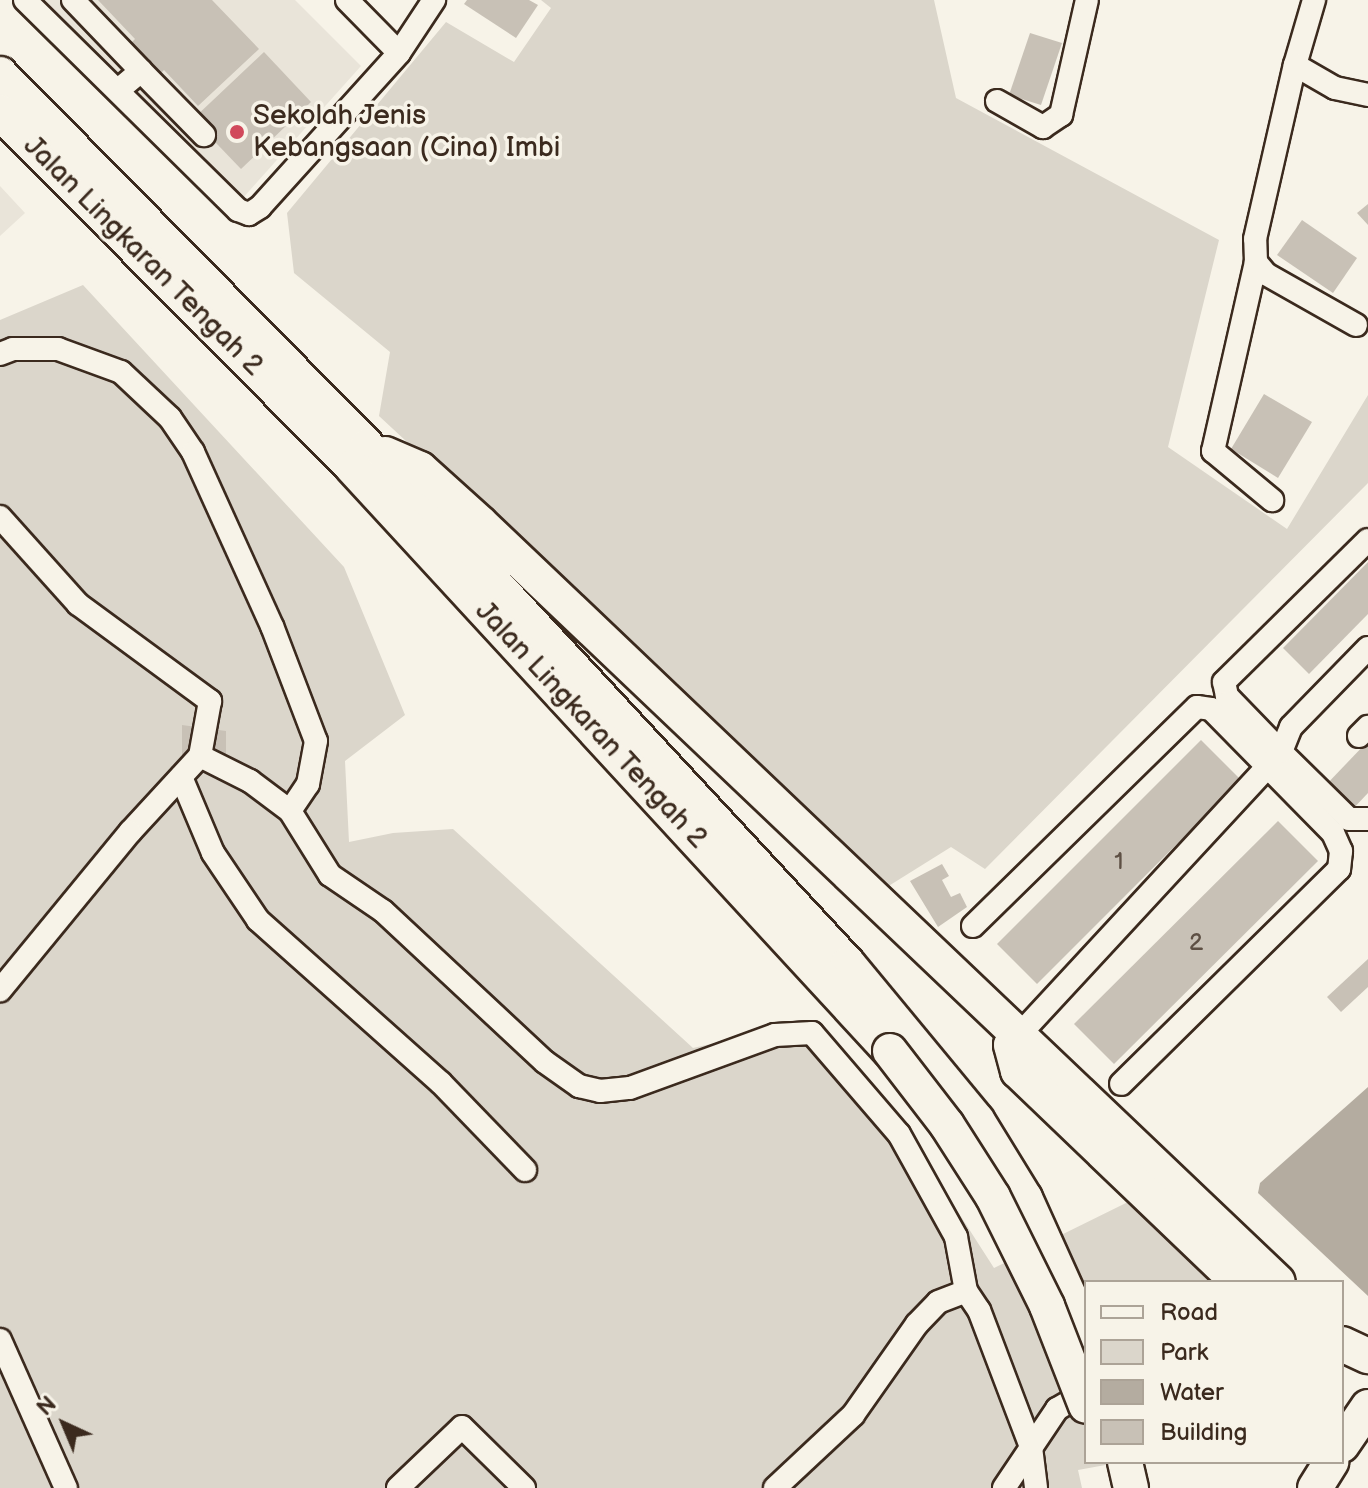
<!DOCTYPE html>
<style>
body{margin:0}
#map{position:relative;width:1368px;height:1488px;overflow:hidden;background:#f7f3e8;font-family:"Balsamiq Sans",sans-serif}
div>[style]{position:absolute}
.built>*{inset:0;background:#e9e4d9}
.green>*{inset:0;background:#dbd6cb}
.water>*{inset:0;background:#b4aca0}
.building>*{inset:0;background:#c8c1b6}
.roads{filter:drop-shadow(2px 0 #3b2a1e) drop-shadow(-2px 0 #3b2a1e) drop-shadow(0 2px #3b2a1e) drop-shadow(0 -2px #3b2a1e)}
.minor>*{height:22px;margin:-11px;padding:0 11px;transform-origin:11px;border-radius:11px;background:#f7f3e8}
.highway>*{height:34px;margin:-17px;padding:0 17px;transform-origin:17px;border-radius:17px;background:#f7f3e8}
.bridges{filter:drop-shadow(2px 0 #3b2a1e) drop-shadow(-2px 0 #3b2a1e) drop-shadow(0 2px #3b2a1e) drop-shadow(0 -2px #3b2a1e)}
.highway-bridge>*{height:34px;margin:-17px;padding:0 17px;transform-origin:17px;border-radius:17px;background:#f7f3e8}
.dots>*{width:22px;height:22px;translate:-50% -50%;box-sizing:border-box;border:4px solid #f7f3e8;border-radius:50%}
span{translate:-50% -50%;white-space:nowrap;text-align:center;line-height:1.15;-webkit-text-stroke:7px #f7f3e8;paint-order:stroke}
.number-label{font-size:24px;color:#5e5044}
.number-label span{-webkit-text-stroke-width:0}
.poi-label{font-size:28px;color:#3b2a1e}
.left{translate:0 -50%;text-align:left}
.street-label{font-size:28px;color:#3b2a1e}
.legend{position:absolute;left:1084px;top:1280px;width:260px;height:184px;box-sizing:border-box;background:#f7f3e8;border:2px solid #aca397;margin:0;padding:10px 14px;list-style:none;font-size:24px;color:#3b2a1e}
.legend li{display:flex;align-items:center;gap:16px;height:40px}
.legend b{width:40px;border:2px solid #aca397}
.north{position:absolute;left:24px;top:1384px;width:80px;height:80px;-webkit-text-stroke:6px #f7f3e8;paint-order:stroke;rotate:316deg;font-size:22px;font-weight:700;line-height:32px;text-align:center;color:#3b2a1e}
.north::after{content:'';display:block;margin:auto;width:28px;height:36px;background:#3b2a1e;clip-path:polygon(50% 0,100% 100%,50% 72%,0 100%)}
</style>
<div id="map">
<div class="built">
<div style="clip-path:polygon(37px 0,295px 0,361px 66px,242px 199px)"></div>
<div style="clip-path:polygon(0 186px,25px 213px,0 236px)"></div>
</div>
<div class="green">
<div style="clip-path:polygon(541px 0,934px 0,956px 98px,1219px 240px,1168px 447px,1287px 529px,1368px 395px,1368px 483px,985px 869px,951px 847px,887px 887px,379px 416px,390px 352px,294px 273px,287px 213px,446px 22px,514px 62px,551px 8px)"></div>
<div style="clip-path:polygon(83px 285px,344px 567px,405px 715px,345px 761px,349px 842px,393px 833px,453px 829px,693px 1048px,809px 1022px,897px 1117px,994px 1268px,1130px 1201px,1213px 1282px,1086px 1282px,1086px 1462px,1122px 1462px,1078px 1470px,1082px 1488px,0 1488px,0 320px)"></div>
</div>
<div class="water">
<div style="clip-path:polygon(1368px 1087px,1368px 1296px,1258px 1193px,1260px 1183px)"></div>
</div>
<div class="building">
<div style="clip-path:polygon(98px 0,212px 0,259px 49px,198px 106px,164px 70px,149px 85px,120px 54px,135px 39px)"></div>
<div style="clip-path:polygon(467px 0,529px 0,538px 5px,516px 38px,464px 4px)"></div>
<div style="clip-path:polygon(1030px 33px,1062px 43px,1041px 105px,1009px 95px)"></div>
<div style="clip-path:polygon(264px 52px,311px 102px,241px 169px,193px 119px)"></div>
<div style="clip-path:polygon(1368px 204px,1368px 225px,1357px 213px)"></div>
<div style="clip-path:polygon(1302px 220px,1357px 258px,1333px 293px,1277px 255px)"></div>
<div style="clip-path:polygon(1264px 394px,1312px 422px,1278px 478px,1231px 449px)"></div>
<div style="clip-path:polygon(1368px 562px,1368px 614px,1309px 674px,1283px 648px)"></div>
<div style="clip-path:polygon(182px 725px,226px 731px,226px 760px,182px 760px)"></div>
<div style="clip-path:polygon(1201px 740px,1241px 780px,1037px 984px,997px 944px)"></div>
<div style="clip-path:polygon(1368px 741px,1368px 793px,1349px 813px,1323px 788px)"></div>
<div style="clip-path:polygon(1278px 821px,1318px 861px,1114px 1064px,1074px 1024px)"></div>
<div style="clip-path:polygon(942px 864px,949px 876px,942px 880px,951px 897px,960px 893px,967px 907px,938px 927px,910px 881px)"></div>
<div style="clip-path:polygon(1368px 959px,1368px 987px,1341px 1012px,1327px 997px)"></div>
</div>
<div class="roads">
<div class="minor">
<div style="left:25px;top:0;width:299px;rotate:44.6deg"></div>
<div style="left:238px;top:210px;width:12px;rotate:20deg"></div>
<div style="left:249px;top:214px;width:13px;rotate:-32deg"></div>
<div style="left:260px;top:207px;width:207px;rotate:-47.9deg"></div>
<div style="left:399px;top:53px;width:64px;rotate:-56.6deg"></div>
<div style="left:73px;top:0;width:98px;rotate:46.2deg"></div>
<div style="left:141px;top:71px;width:30px;rotate:140deg"></div>
<div style="left:347px;top:0;width:74px;rotate:45.5deg"></div>
<div style="left:1295px;top:65px;width:68px;rotate:-73.7deg"></div>
<div style="left:141px;top:71px;width:90px;rotate:45.5deg"></div>
<div style="left:997px;top:101px;width:53px;rotate:29.5deg"></div>
<div style="left:1043px;top:127px;width:22px;rotate:-34deg"></div>
<div style="left:1061px;top:115px;width:118px;rotate:-77.3deg"></div>
<div style="left:1256px;top:262px;width:194px;rotate:102.8deg"></div>
<div style="left:1213px;top:451px;width:77px;rotate:39.7deg"></div>
<div style="left:1356px;top:325px;width:103px;rotate:-150.5deg"></div>
<div style="left:1266px;top:274px;width:16px;rotate:-130deg"></div>
<div style="left:1256px;top:262px;width:23px;rotate:-92deg"></div>
<div style="left:1255px;top:239px;width:179px;rotate:-77.1deg"></div>
<div style="left:1295px;top:65px;width:46px;rotate:29.9deg"></div>
<div style="left:1335px;top:88px;width:34px;rotate:12deg"></div>
<div style="left:0;top:354px;width:14px;rotate:-21deg"></div>
<div style="left:13px;top:349px;width:45px"></div>
<div style="left:58px;top:349px;width:67px;rotate:20.1deg"></div>
<div style="left:121px;top:372px;width:67px;rotate:43.2deg"></div>
<div style="left:170px;top:418px;width:41px;rotate:55.9deg"></div>
<div style="left:193px;top:452px;width:191px;rotate:65.6deg"></div>
<div style="left:272px;top:626px;width:123px;rotate:69.1deg"></div>
<div style="left:316px;top:741px;width:44px;rotate:100.5deg"></div>
<div style="left:308px;top:784px;width:32px;rotate:124deg"></div>
<div style="left:0;top:517px;width:117px;rotate:48.1deg"></div>
<div style="left:78px;top:604px;width:164px;rotate:36.3deg"></div>
<div style="left:210px;top:701px;width:56px;rotate:100.3deg"></div>
<div style="left:200px;top:756px;width:103px;rotate:132.6deg"></div>
<div style="left:130px;top:832px;width:205px;rotate:129.4deg"></div>
<div style="left:1368px;top:648px;width:110px;rotate:134.3deg"></div>
<div style="left:1291px;top:727px;width:27px;rotate:112deg"></div>
<div style="left:1281px;top:752px;width:95px;rotate:44.6deg"></div>
<div style="left:1349px;top:819px;width:19px"></div>
<div style="left:1359px;top:736px;width:13px;rotate:-45deg"></div>
<div style="left:200px;top:756px;width:56px;rotate:26.6deg"></div>
<div style="left:250px;top:781px;width:50px;rotate:36.9deg"></div>
<div style="left:290px;top:811px;width:75px;rotate:58deg"></div>
<div style="left:330px;top:875px;width:64px;rotate:34.2deg"></div>
<div style="left:383px;top:911px;width:221px;rotate:43deg"></div>
<div style="left:545px;top:1062px;width:42px;rotate:35.2deg"></div>
<div style="left:579px;top:1086px;width:22px;rotate:13deg"></div>
<div style="left:600px;top:1091px;width:30px;rotate:-6deg"></div>
<div style="left:630px;top:1088px;width:154px;rotate:-20.1deg"></div>
<div style="left:775px;top:1035px;width:37px;rotate:-3deg"></div>
<div style="left:812px;top:1033px;width:133px;rotate:49.3deg"></div>
<div style="left:899px;top:1134px;width:118px;rotate:61deg"></div>
<div style="left:956px;top:1237px;width:55px;rotate:79.5deg"></div>
<div style="left:181px;top:777px;width:82px;rotate:67.2deg"></div>
<div style="left:213px;top:853px;width:81px;rotate:56.1deg"></div>
<div style="left:258px;top:920px;width:245px;rotate:41.7deg"></div>
<div style="left:441px;top:1083px;width:121px;rotate:46deg"></div>
<div style="left:973px;top:926px;width:313px;rotate:-44.4deg"></div>
<div style="left:1197px;top:707px;width:14px;rotate:8deg"></div>
<div style="left:1211px;top:709px;width:174px;rotate:45.5deg"></div>
<div style="left:1333px;top:833px;width:20px;rotate:66deg"></div>
<div style="left:1341px;top:851px;width:18px;rotate:96deg"></div>
<div style="left:1339px;top:869px;width:306px;rotate:135.4deg"></div>
<div style="left:1020px;top:1034px;width:384px;rotate:-47.2deg"></div>
<div style="left:1281px;top:752px;width:78px;rotate:-134deg"></div>
<div style="left:1227px;top:696px;width:14px;rotate:-102deg"></div>
<div style="left:1224px;top:682px;width:202px;rotate:-44.6deg"></div>
<div style="left:0;top:1340px;width:162px;rotate:66deg"></div>
<div style="left:398px;top:1488px;width:88px;rotate:-43.6deg"></div>
<div style="left:462px;top:1427px;width:87px;rotate:44.5deg"></div>
<div style="left:775px;top:1488px;width:107px;rotate:-43.1deg"></div>
<div style="left:853px;top:1415px;width:111px;rotate:-54.9deg"></div>
<div style="left:917px;top:1324px;width:30px;rotate:-46deg"></div>
<div style="left:938px;top:1302px;width:30px;rotate:-21deg"></div>
<div style="left:966px;top:1291px;width:23px;rotate:56deg"></div>
<div style="left:979px;top:1310px;width:147px;rotate:69.2deg"></div>
<div style="left:1031px;top:1447px;width:41px;rotate:83deg"></div>
<div style="left:1004px;top:1488px;width:95px;rotate:-56.1deg"></div>
<div style="left:1057px;top:1409px;width:34px;rotate:-30deg"></div>
</div>
<div class="highway">
<div style="left:0;top:74px;width:523px;rotate:45.39deg"></div>
<div style="left:367px;top:446px;width:707px;rotate:47.12deg"></div>
<div style="left:848px;top:964px;width:202px;rotate:50.4deg"></div>
<div style="left:977px;top:1120px;width:92px;rotate:58.4deg"></div>
<div style="left:1025px;top:1198px;width:148px;rotate:65.7deg"></div>
<div style="left:0;top:112px;width:500px;rotate:45.2deg"></div>
<div style="left:352px;top:467px;width:794px;rotate:47.35deg"></div>
<div style="left:385px;top:454px;width:38px;rotate:23deg"></div>
<div style="left:420px;top:469px;width:81px;rotate:42deg"></div>
<div style="left:480px;top:523px;width:1101px;rotate:43.57deg"></div>
<div style="left:1020px;top:1034px;width:14px;rotate:129deg"></div>
<div style="left:1011px;top:1045px;width:27px;rotate:75deg"></div>
<div style="left:1018px;top:1071px;width:305px;rotate:43.8deg"></div>
<div style="left:1342px;top:1344px;width:29px;rotate:25deg"></div>
<div style="left:1342px;top:1445px;width:46px;rotate:-55.6deg"></div>
<div style="left:1125px;top:1462px;width:27px;rotate:77deg"></div>
<div style="left:1315px;top:1488px;width:31px;rotate:-58deg"></div>
</div>
</div>
<div class="bridges">
<div class="highway-bridge">
<div style="left:890px;top:1051px;width:93px;rotate:52.4deg"></div>
<div style="left:947px;top:1125px;width:85px;rotate:57.4deg"></div>
<div style="left:993px;top:1197px;width:122px;rotate:63.6deg"></div>
<div style="left:1047px;top:1306px;width:107px;rotate:68.7deg"></div>
</div>
</div>
<div class="dots">
<div style="left:237px;top:132px;background:#d1495b"></div>
</div>
<div class="number-label">
<span style="left:1119px;top:862px">1</span>
<span style="left:1196px;top:943px">2</span>
</div>
<div class="poi-label">
<span class="left" style="left:253px;top:132px">Sekolah Jenis<br>Kebangsaan (Cina) Imbi</span>
</div>
<div class="street-label">
<span style="left:143px;top:256px;rotate:45deg">Jalan Lingkaran Tengah 2</span>
<span style="left:591px;top:725px;rotate:47deg">Jalan Lingkaran Tengah 2</span>
</div>
<ul class="legend">
<li><b style="height:10px;background:#f7f3e8"></b>Road</li>
<li><b style="height:22px;background:#dbd6cb"></b>Park</li>
<li><b style="height:22px;background:#b4aca0"></b>Water</li>
<li><b style="height:22px;background:#c8c1b6"></b>Building</li>
</ul>
<div class="north">N</div>
</div>
